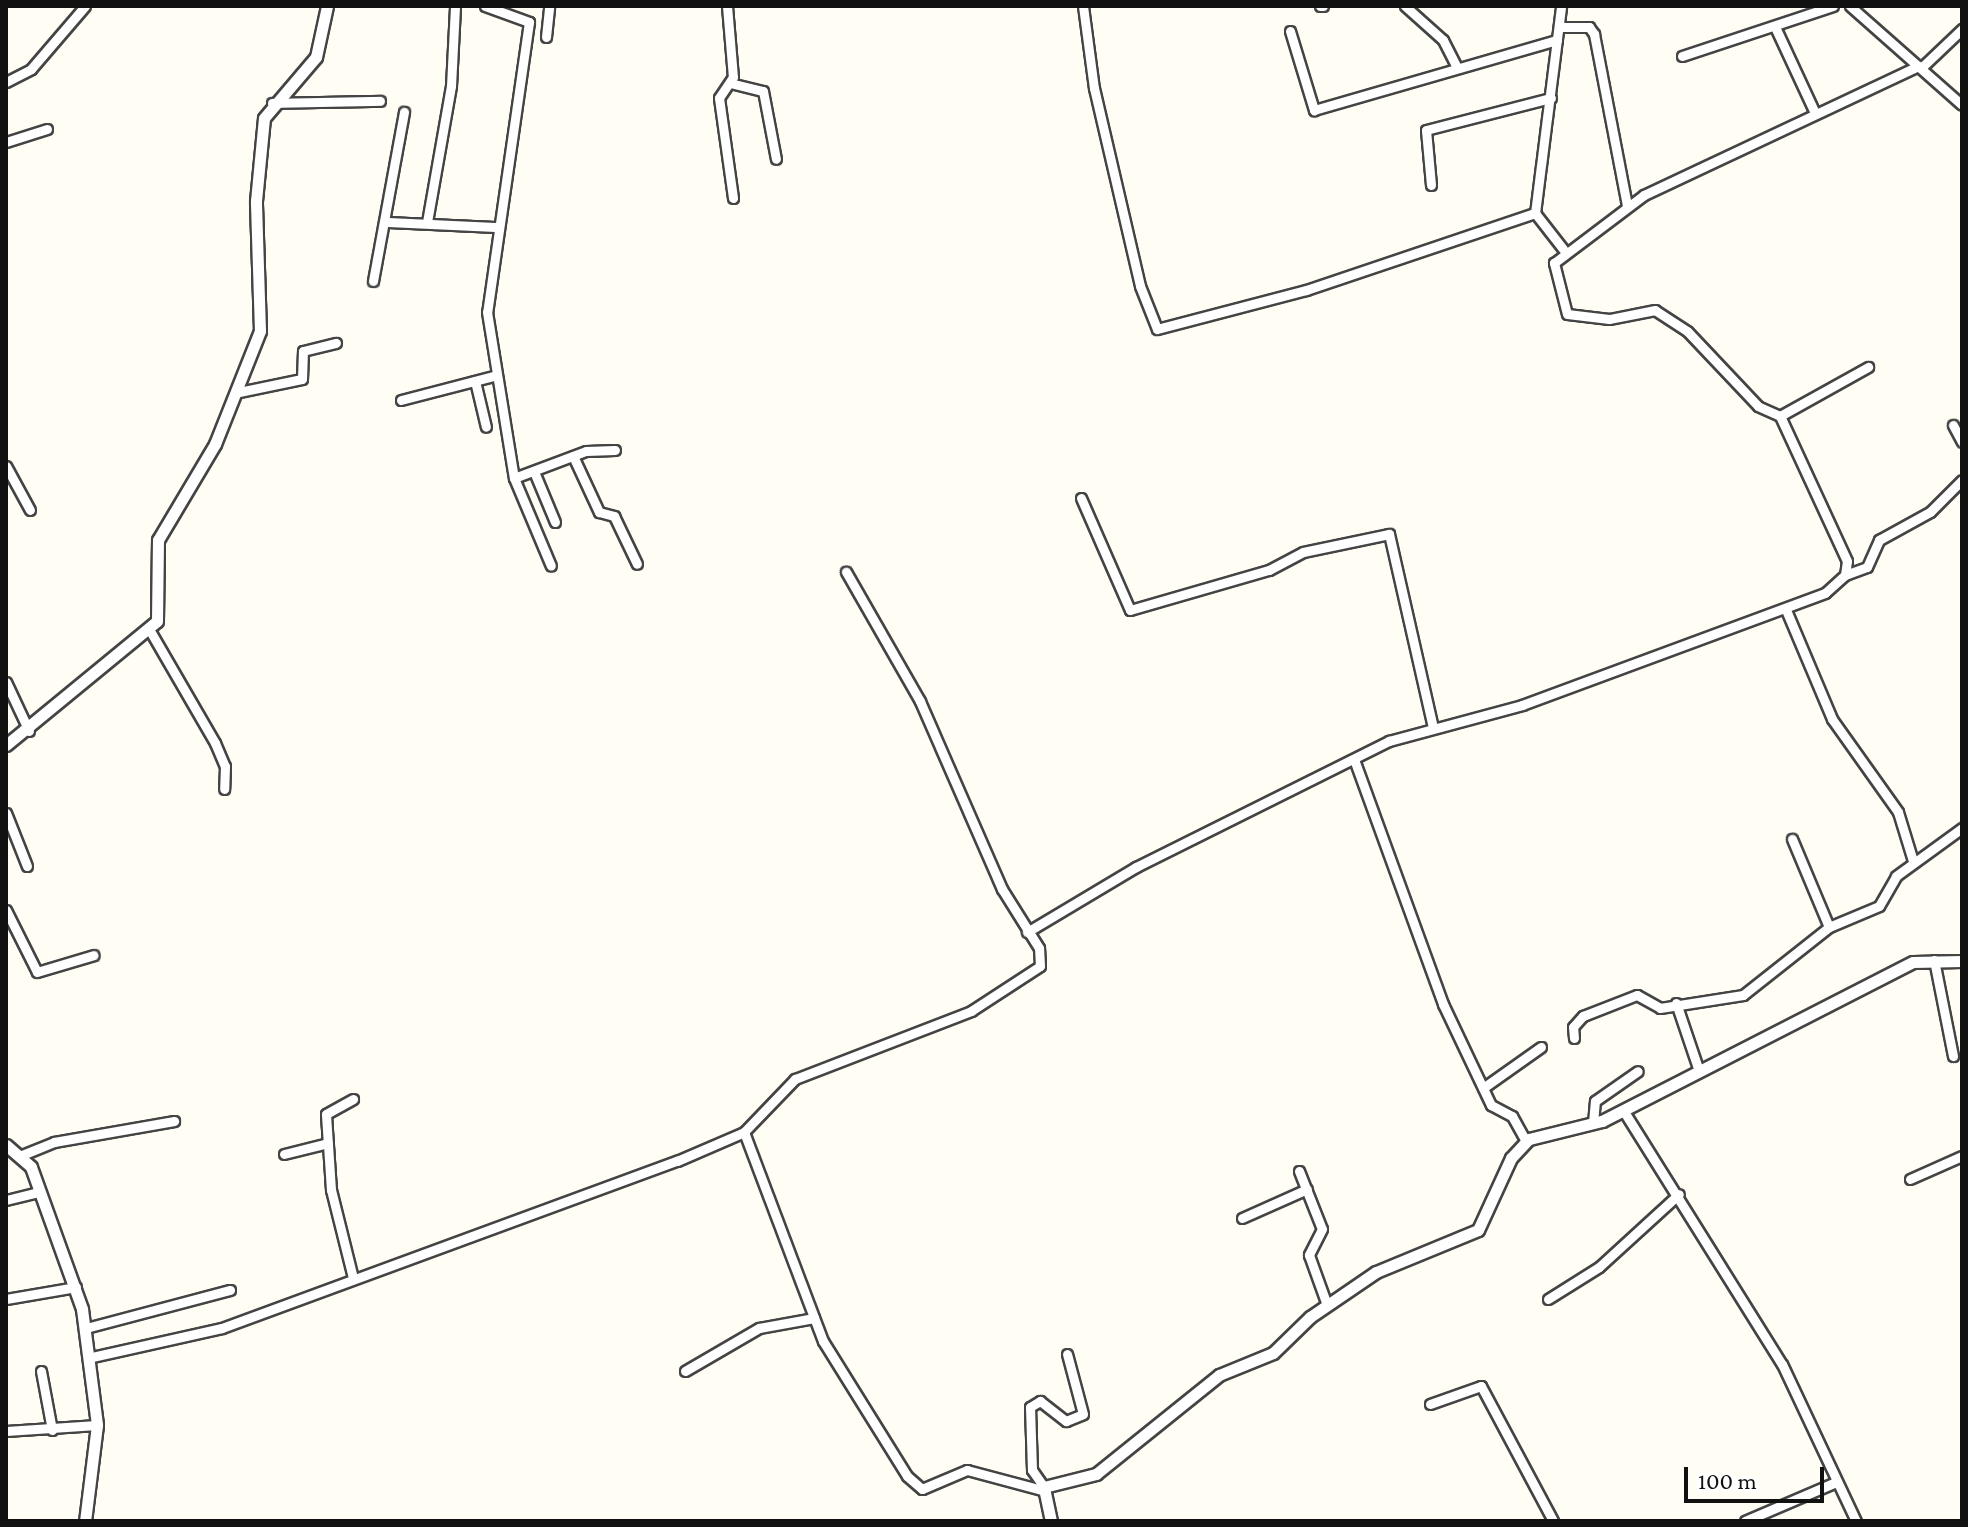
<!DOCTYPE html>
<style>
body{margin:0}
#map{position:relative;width:1968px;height:1527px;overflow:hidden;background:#fffdf4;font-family:"Crimson Pro",serif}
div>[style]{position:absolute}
.roads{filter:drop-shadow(2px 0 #444) drop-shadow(-2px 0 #444) drop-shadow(0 2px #444) drop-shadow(0 -2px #444)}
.minor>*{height:9px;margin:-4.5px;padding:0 4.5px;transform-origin:4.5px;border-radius:4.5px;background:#fff}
.tertiary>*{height:11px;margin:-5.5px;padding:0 5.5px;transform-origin:5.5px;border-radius:5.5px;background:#fff}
span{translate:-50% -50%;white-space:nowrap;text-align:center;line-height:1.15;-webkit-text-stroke:8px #fff;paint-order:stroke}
.frame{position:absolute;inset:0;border:8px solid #111;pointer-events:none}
.scale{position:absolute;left:1684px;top:1467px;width:140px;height:36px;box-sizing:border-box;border:4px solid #111;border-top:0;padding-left:10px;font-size:24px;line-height:28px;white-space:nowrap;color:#111;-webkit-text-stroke:6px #fff;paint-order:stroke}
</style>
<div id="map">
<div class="roads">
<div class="minor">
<div style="left:485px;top:6px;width:47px;rotate:20deg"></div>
<div style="left:529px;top:22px;width:293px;rotate:98.2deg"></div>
<div style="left:487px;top:312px;width:168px;rotate:80.8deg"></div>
<div style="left:514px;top:478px;width:95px;rotate:67.2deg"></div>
<div style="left:727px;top:6px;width:71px;rotate:85.2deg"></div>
<div style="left:733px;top:77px;width:25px;rotate:124deg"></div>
<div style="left:719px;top:98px;width:101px;rotate:82deg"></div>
<div style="left:1083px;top:6px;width:83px;rotate:82.4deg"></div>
<div style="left:1094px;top:88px;width:203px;rotate:76.9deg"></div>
<div style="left:1140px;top:286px;width:46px;rotate:68.4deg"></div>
<div style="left:1157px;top:329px;width:154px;rotate:-14.7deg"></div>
<div style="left:1306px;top:290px;width:242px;rotate:-18.6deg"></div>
<div style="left:1535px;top:213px;width:209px;rotate:-82.8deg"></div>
<div style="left:1320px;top:6px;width:3px"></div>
<div style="left:1405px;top:6px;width:51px;rotate:41.8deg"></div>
<div style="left:1443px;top:40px;width:28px;rotate:63deg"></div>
<div style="left:1850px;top:6px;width:149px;rotate:41.5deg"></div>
<div style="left:1559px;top:27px;width:30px"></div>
<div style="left:1589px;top:27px;width:9px;rotate:54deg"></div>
<div style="left:1594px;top:34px;width:174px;rotate:79.1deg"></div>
<div style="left:1776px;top:29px;width:93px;rotate:65.1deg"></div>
<div style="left:1290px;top:31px;width:83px;rotate:73.1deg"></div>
<div style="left:1314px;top:110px;width:253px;rotate:-16.1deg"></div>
<div style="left:546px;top:37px;width:31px;rotate:-84deg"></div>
<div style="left:1682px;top:56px;width:159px;rotate:-18.3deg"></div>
<div style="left:1921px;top:68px;width:57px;rotate:-43.6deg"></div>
<div style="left:6px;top:82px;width:28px;rotate:-27deg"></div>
<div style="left:31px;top:69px;width:83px;rotate:-49.4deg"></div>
<div style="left:730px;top:83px;width:34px;rotate:14deg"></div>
<div style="left:763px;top:91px;width:69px;rotate:79.2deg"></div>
<div style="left:272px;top:103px;width:108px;rotate:-1.1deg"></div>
<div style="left:6px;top:142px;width:43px;rotate:-17.6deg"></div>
<div style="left:1431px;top:185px;width:55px;rotate:-95.2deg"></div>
<div style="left:1426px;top:130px;width:129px;rotate:-14.4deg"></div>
<div style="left:1535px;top:213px;width:46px;rotate:52.1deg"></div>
<div style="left:387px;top:222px;width:109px;rotate:2.6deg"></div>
<div style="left:427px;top:222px;width:138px;rotate:-80deg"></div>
<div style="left:451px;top:86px;width:80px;rotate:-87.1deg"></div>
<div style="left:373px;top:281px;width:172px;rotate:-79.6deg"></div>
<div style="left:475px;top:381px;width:47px;rotate:76.6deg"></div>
<div style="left:239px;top:392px;width:64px;rotate:-11.7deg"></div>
<div style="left:302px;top:379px;width:28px;rotate:-88deg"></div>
<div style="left:303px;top:351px;width:34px;rotate:-14deg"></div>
<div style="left:401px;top:400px;width:99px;rotate:-14.6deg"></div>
<div style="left:1780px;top:416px;width:24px;rotate:-156deg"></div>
<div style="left:1758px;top:406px;width:103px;rotate:-133.4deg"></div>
<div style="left:1687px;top:331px;width:38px;rotate:-147deg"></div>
<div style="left:1655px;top:310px;width:47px;rotate:168.9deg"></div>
<div style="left:1609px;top:319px;width:42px;rotate:-173.2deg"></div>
<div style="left:1567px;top:314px;width:53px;rotate:-104.3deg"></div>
<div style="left:1554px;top:263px;width:113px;rotate:-37.1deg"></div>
<div style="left:1644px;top:195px;width:303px;rotate:-25.2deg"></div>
<div style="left:1953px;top:425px;width:19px;rotate:62deg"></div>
<div style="left:573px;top:456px;width:62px;rotate:65.1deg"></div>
<div style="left:599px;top:512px;width:16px;rotate:15deg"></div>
<div style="left:614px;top:516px;width:53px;rotate:64.4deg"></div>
<div style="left:6px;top:466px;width:50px;rotate:61.4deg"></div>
<div style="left:535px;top:474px;width:52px;rotate:67.4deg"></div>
<div style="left:514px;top:478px;width:77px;rotate:-20.6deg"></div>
<div style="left:586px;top:451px;width:29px;rotate:-2deg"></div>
<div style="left:1081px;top:498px;width:122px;rotate:66.4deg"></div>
<div style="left:1130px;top:610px;width:145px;rotate:-16.1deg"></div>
<div style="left:1269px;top:570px;width:38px;rotate:-28deg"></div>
<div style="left:1303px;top:552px;width:88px;rotate:-11.8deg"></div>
<div style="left:1389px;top:534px;width:198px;rotate:77.2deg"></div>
<div style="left:1845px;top:575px;width:23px;rotate:-20deg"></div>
<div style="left:1867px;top:567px;width:30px;rotate:-66deg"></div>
<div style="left:1879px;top:540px;width:58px;rotate:-28.8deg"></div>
<div style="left:1930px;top:512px;width:45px;rotate:-45deg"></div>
<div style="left:1786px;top:610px;width:118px;rotate:67.1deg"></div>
<div style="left:1832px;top:719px;width:114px;rotate:54.6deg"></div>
<div style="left:1898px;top:812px;width:51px;rotate:73deg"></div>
<div style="left:149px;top:629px;width:132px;rotate:59.9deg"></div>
<div style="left:215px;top:743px;width:25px;rotate:67deg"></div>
<div style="left:225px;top:766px;width:23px;rotate:92deg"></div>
<div style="left:6px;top:682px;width:54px;rotate:64.9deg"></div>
<div style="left:1355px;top:762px;width:258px;rotate:70deg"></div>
<div style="left:1443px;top:1004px;width:112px;rotate:64.6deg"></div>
<div style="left:1491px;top:1105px;width:24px;rotate:28deg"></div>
<div style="left:1512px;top:1116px;width:29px;rotate:61deg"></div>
<div style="left:6px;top:813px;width:57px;rotate:68.4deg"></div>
<div style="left:1792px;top:839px;width:95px;rotate:67.2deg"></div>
<div style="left:6px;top:910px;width:69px;rotate:63.4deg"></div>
<div style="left:37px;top:972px;width:59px;rotate:-16.6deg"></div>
<div style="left:1027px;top:932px;width:127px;rotate:-30.8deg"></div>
<div style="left:1136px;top:867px;width:283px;rotate:-26.5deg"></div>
<div style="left:1389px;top:741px;width:138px;rotate:-15.1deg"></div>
<div style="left:1522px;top:705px;width:323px;rotate:-20.3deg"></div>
<div style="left:1825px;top:593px;width:27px;rotate:-42deg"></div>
<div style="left:1845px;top:575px;width:14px;rotate:-82deg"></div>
<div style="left:1847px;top:561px;width:160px;rotate:-114.8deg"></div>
<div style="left:1780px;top:416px;width:101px;rotate:-29.1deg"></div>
<div style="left:1934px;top:960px;width:98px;rotate:78.8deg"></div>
<div style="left:1676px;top:1003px;width:72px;rotate:71.3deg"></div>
<div style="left:1574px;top:1038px;width:11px;rotate:-95deg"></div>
<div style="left:1573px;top:1027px;width:15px;rotate:-48deg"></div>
<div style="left:1583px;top:1016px;width:58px;rotate:-21.3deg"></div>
<div style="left:1637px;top:995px;width:26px;rotate:29deg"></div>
<div style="left:1660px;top:1008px;width:84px;rotate:-8.9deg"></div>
<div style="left:1743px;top:995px;width:110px;rotate:-38.3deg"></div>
<div style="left:1829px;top:927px;width:54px;rotate:-22.8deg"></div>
<div style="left:1879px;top:906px;width:34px;rotate:-60deg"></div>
<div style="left:1896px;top:876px;width:82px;rotate:-36deg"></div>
<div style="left:1483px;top:1088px;width:71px;rotate:-35.3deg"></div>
<div style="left:1623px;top:1110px;width:300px;rotate:58deg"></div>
<div style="left:1782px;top:1364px;width:174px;rotate:64.8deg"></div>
<div style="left:1593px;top:1123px;width:22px;rotate:-85deg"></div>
<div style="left:1595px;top:1101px;width:52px;rotate:-34.9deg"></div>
<div style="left:744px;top:1132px;width:223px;rotate:69.3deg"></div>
<div style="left:823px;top:1341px;width:159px;rotate:58.1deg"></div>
<div style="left:907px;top:1476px;width:20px;rotate:41deg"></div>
<div style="left:922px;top:1489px;width:49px;rotate:-22.9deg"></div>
<div style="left:967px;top:1470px;width:78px;rotate:14.9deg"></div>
<div style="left:284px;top:1154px;width:45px;rotate:-14deg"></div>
<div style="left:22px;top:1155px;width:35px;rotate:-22deg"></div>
<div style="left:54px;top:1142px;width:122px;rotate:-9.9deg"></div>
<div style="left:1299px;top:1171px;width:62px;rotate:68.4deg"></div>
<div style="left:1322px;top:1229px;width:29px;rotate:117deg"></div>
<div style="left:1309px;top:1255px;width:53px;rotate:70.2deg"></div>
<div style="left:1910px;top:1179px;width:57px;rotate:-23.9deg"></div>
<div style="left:6px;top:1200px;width:33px;rotate:-14deg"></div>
<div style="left:1242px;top:1218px;width:71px;rotate:-24deg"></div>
<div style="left:353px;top:1278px;width:91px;rotate:-104deg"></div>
<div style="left:331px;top:1190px;width:76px;rotate:-93.8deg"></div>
<div style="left:326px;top:1114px;width:31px;rotate:-29deg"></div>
<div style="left:6px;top:1299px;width:71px;rotate:-9.7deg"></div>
<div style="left:1548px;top:1299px;width:60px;rotate:-32.1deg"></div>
<div style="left:1599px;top:1267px;width:108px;rotate:-42.4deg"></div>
<div style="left:86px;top:1328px;width:149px;rotate:-14.8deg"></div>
<div style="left:92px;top:1357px;width:133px;rotate:-12.6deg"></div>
<div style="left:222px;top:1328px;width:485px;rotate:-20.2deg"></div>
<div style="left:677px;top:1161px;width:73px;rotate:-23.4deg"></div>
<div style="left:744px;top:1132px;width:74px;rotate:-46.1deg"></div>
<div style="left:795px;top:1079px;width:189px;rotate:-21.1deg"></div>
<div style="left:971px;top:1011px;width:82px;rotate:-33.1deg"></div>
<div style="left:1040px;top:966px;width:18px;rotate:-93deg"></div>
<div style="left:1039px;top:948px;width:70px;rotate:-122.1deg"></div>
<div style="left:1002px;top:889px;width:205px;rotate:-113.6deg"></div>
<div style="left:920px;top:701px;width:149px;rotate:-119.8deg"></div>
<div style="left:41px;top:1371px;width:60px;rotate:79.4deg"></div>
<div style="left:685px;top:1371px;width:86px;rotate:-30.2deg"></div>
<div style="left:759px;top:1328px;width:56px;rotate:-10.3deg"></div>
<div style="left:1430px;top:1404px;width:54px;rotate:-19.4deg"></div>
<div style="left:1481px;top:1386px;width:153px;rotate:61.9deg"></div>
<div style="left:6px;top:1431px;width:91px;rotate:-3.8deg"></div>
<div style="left:1044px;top:1487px;width:21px;rotate:-125deg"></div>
<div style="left:1032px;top:1470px;width:63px;rotate:-91.8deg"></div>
<div style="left:1030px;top:1407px;width:12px;rotate:-31deg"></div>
<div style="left:1040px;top:1401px;width:33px;rotate:38deg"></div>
<div style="left:1066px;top:1421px;width:18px;rotate:-22deg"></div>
<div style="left:1083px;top:1414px;width:62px;rotate:-104.9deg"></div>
<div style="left:1745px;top:1521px;width:99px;rotate:-23.2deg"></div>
</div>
<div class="tertiary">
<div style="left:6px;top:745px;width:195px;rotate:-39.4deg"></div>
<div style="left:157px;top:621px;width:81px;rotate:-89.3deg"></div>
<div style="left:158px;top:540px;width:112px;rotate:-59.3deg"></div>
<div style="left:215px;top:444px;width:122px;rotate:-68.3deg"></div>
<div style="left:260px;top:331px;width:130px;rotate:-91.8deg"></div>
<div style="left:256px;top:201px;width:83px;rotate:-84.5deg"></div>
<div style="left:264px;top:118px;width:80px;rotate:-49.6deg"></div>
<div style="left:316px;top:57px;width:52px;rotate:-77.8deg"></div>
<div style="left:6px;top:1145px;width:33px;rotate:41deg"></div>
<div style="left:31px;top:1167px;width:151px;rotate:70.2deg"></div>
<div style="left:82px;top:1309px;width:117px;rotate:82.6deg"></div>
<div style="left:97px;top:1425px;width:97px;rotate:97.1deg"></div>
<div style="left:1051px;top:1521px;width:35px;rotate:-102deg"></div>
<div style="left:1044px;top:1487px;width:54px;rotate:-14deg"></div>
<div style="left:1096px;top:1474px;width:158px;rotate:-38.8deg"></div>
<div style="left:1219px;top:1375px;width:58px;rotate:-22.2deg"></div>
<div style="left:1273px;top:1353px;width:52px;rotate:-44.2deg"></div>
<div style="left:1310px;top:1317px;width:80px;rotate:-34.3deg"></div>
<div style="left:1376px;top:1272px;width:110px;rotate:-22.4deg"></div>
<div style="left:1478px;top:1230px;width:79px;rotate:-65.4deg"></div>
<div style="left:1511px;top:1158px;width:26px;rotate:-47deg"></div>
<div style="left:1529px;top:1139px;width:75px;rotate:-13.9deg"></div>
<div style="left:1602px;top:1121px;width:349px;rotate:-27.1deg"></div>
<div style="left:1913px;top:962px;width:49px;rotate:-1.2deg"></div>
</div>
</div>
<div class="frame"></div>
<div class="scale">100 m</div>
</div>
